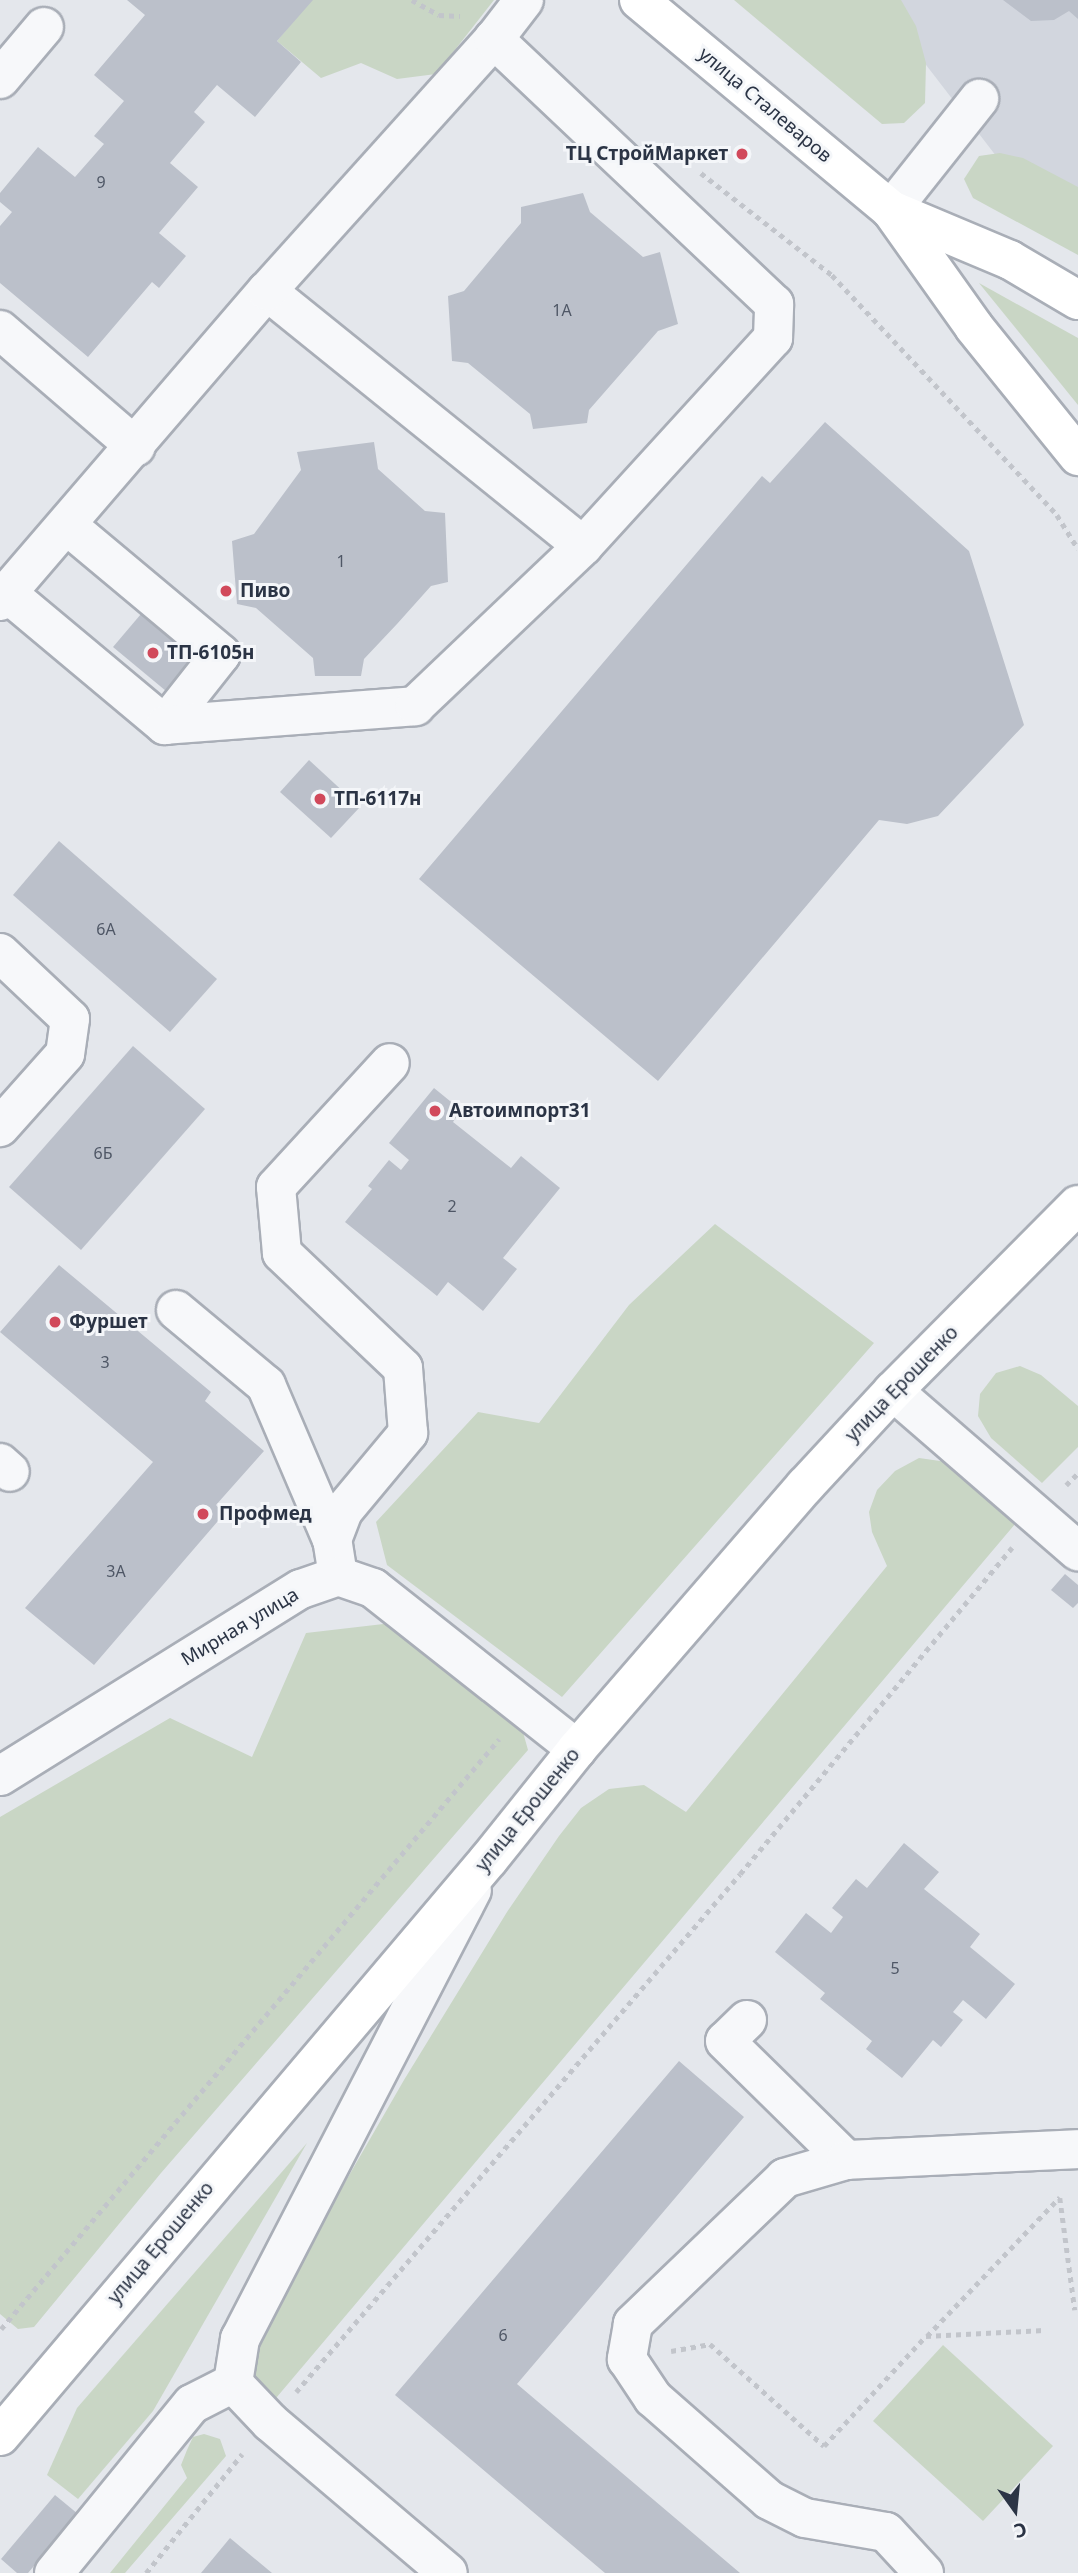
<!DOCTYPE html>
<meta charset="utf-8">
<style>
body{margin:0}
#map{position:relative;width:1078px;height:2573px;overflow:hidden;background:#e4e7ec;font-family:"Noto Sans",sans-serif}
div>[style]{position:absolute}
.built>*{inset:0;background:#d2d6de}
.green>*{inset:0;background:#c9d6c5}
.building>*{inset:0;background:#bbc0ca}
.path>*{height:4.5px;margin-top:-2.25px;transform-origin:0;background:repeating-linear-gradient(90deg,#c2c5cb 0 5px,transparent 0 10px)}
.roads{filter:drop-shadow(2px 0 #a9aeb7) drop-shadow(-2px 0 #a9aeb7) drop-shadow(0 2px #a9aeb7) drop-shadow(0 -2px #a9aeb7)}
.minor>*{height:38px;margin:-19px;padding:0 19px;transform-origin:19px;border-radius:19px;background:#f7f8fa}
.major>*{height:38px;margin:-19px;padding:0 19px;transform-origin:19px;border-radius:19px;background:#fff}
.dots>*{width:19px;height:19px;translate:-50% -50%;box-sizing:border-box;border:4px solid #f4f6f9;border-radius:50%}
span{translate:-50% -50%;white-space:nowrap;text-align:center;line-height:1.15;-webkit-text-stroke:6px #f4f6f9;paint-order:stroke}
.number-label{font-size:16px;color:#4f5766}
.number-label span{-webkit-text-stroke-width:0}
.street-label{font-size:19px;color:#2b3445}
.poi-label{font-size:19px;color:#2b3445;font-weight:700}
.right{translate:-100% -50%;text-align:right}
.left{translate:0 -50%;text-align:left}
.north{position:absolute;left:980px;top:2475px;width:70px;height:70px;-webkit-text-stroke:5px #f4f6f9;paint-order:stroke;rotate:165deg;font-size:19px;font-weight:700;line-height:28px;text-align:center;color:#2b3445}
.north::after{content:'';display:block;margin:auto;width:24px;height:32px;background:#2b3445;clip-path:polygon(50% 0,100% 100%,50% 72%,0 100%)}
</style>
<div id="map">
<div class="built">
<div style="clip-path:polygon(870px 0,1078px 0,1078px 213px,1013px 178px,890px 18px)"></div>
</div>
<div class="green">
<div style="clip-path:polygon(311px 0,494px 0,436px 74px,397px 79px,361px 63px,321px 78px,277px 41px)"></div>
<div style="clip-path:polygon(734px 0,901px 0,916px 26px,926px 63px,925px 103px,904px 123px,882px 124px)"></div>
<div style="clip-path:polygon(1000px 153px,1023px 158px,1078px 187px,1078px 255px,973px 198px,964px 179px,979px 156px)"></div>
<div style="clip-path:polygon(979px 283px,1078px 338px,1078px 405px)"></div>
<div style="clip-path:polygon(715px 1224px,874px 1343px,562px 1697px,387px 1565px,376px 1522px,478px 1412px,539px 1423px,629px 1305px)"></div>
<div style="clip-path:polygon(1020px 1366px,1041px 1375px,1078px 1406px,1078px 1447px,1042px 1483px,991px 1438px,978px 1416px,980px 1394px,996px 1373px)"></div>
<div style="clip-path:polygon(919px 1458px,947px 1462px,1021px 1517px,271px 2404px,255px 2380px,249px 2349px,404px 2080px,507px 1912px,559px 1836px,581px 1808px,609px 1789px,644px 1785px,686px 1812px,887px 1566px,872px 1532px,869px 1512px,877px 1490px,895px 1471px)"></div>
<div style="clip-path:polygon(392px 1623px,521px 1725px,528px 1750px,161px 2173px,34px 2327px,18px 2329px,0 2314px,0 1817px,170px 1718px,252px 1757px,306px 1633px)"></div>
<div style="clip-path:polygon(307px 2143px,153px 2411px,78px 2499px,47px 2475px,77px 2408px)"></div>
<div style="clip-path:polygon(943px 2345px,1053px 2446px,983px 2521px,873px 2421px)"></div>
<div style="clip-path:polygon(204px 2434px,220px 2439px,226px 2456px,125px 2573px,110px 2573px,187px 2478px,181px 2465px,187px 2450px,193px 2437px)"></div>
</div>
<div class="building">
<div style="clip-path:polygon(127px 0,313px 0,277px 41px,301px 62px,255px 117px,217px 85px,194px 112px,205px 122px,170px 163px,198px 187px,159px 233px,186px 256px,159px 288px,152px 282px,88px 357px,0 283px,0 226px,12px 212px,0 202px,0 193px,38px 147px,75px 177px,104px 144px,94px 136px,124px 101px,94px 75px,145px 15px)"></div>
<div style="clip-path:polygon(1003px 0,1078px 0,1078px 19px,1069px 11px,1054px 20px,1031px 21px)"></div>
<div style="clip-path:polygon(583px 193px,590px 212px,643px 257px,660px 252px,678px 324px,658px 331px,589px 410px,587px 423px,533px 429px,530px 414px,468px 363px,452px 361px,448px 296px,464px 291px,521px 223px,521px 207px)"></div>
<div style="clip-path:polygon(825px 422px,969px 551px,1024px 725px,938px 816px,907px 824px,879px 820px,658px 1081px,419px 879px,762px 476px,770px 483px)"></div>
<div style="clip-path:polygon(374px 442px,378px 469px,425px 511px,445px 513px,448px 582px,431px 586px,397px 624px,364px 659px,361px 676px,315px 676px,313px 658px,256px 608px,237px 604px,232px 541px,254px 534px,301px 470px,297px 452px)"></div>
<div style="clip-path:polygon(141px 614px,194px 659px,166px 691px,113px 647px)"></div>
<div style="clip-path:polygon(309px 760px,360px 807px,331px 838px,280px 792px)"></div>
<div style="clip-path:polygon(59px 841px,217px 979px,170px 1032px,13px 895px)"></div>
<div style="clip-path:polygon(133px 1046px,205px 1109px,81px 1250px,9px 1187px)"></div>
<div style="clip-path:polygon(434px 1088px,461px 1110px,453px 1122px,511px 1168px,521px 1156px,560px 1188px,503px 1258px,517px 1269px,483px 1311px,448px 1282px,437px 1296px,345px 1222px,372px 1189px,368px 1186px,389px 1160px,401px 1170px,409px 1160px,389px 1143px)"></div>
<div style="clip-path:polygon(59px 1265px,211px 1392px,205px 1401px,264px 1451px,216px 1505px,224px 1514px,94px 1665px,25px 1608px,153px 1462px,0 1332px)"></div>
<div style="clip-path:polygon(1065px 1574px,1078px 1585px,1078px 1603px,1073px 1608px,1051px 1590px)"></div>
<div style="clip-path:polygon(904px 1843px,939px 1872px,924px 1889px,980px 1934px,970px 1947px,1015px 1984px,986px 2019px,963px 2000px,953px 2012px,963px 2020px,941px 2047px,933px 2040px,902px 2078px,866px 2049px,872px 2041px,820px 1999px,825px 1993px,775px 1952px,806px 1913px,831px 1933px,843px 1917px,832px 1908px,856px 1879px,867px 1888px)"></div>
<div style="clip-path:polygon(679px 2061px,744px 2117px,517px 2384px,740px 2573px,605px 2573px,395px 2395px)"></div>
<div style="clip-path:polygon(55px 2495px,78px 2514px,28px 2573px,17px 2573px,1px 2559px)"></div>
<div style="clip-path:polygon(230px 2538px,272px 2573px,201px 2573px)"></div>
</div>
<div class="path">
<div style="left:412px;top:0;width:31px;rotate:29deg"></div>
<div style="left:439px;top:15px;width:21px;rotate:3deg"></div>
<div style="left:701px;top:173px;width:166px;rotate:37.9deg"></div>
<div style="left:832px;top:275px;width:329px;rotate:46.8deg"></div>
<div style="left:1057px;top:515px;width:40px;rotate:58deg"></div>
<div style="left:1066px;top:1485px;width:17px;rotate:-45deg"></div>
<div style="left:1060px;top:2198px;width:113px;rotate:82.4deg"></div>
<div style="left:1px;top:2329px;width:772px;rotate:-49.83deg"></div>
<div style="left:927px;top:2336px;width:192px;rotate:-46.3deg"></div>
<div style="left:671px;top:2351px;width:40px;rotate:-10deg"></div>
<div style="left:710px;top:2344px;width:153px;rotate:41.8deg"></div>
<div style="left:824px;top:2446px;width:150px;rotate:-47.2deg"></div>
<div style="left:926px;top:2336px;width:118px;rotate:-2.9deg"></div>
<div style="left:296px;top:2392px;width:682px;rotate:-49.4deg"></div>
<div style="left:740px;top:1874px;width:425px;rotate:-50.2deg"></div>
<div style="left:146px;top:2573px;width:153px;rotate:-51.1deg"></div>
</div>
<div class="roads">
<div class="minor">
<div style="left:0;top:79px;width:68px;rotate:-49.8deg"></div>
<div style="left:891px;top:210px;width:142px;rotate:-51.6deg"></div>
<div style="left:267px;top:291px;width:406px;rotate:38.9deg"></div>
<div style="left:0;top:330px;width:179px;rotate:40.7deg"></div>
<div style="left:7px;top:593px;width:206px;rotate:39.9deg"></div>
<div style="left:165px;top:725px;width:90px;rotate:-51.7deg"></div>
<div style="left:221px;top:654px;width:199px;rotate:-140.1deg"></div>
<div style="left:0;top:601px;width:409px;rotate:-49.3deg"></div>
<div style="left:267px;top:291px;width:339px;rotate:-48deg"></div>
<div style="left:494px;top:39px;width:49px;rotate:-52.4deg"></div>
<div style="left:165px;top:725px;width:251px;rotate:-4.3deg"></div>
<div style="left:415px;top:706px;width:232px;rotate:-43.6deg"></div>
<div style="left:583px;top:546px;width:282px;rotate:-47.6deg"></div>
<div style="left:773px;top:338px;width:34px;rotate:-88deg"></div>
<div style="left:774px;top:304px;width:386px;rotate:-136.6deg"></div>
<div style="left:0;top:953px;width:96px;rotate:43.3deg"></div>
<div style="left:70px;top:1019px;width:35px;rotate:98deg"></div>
<div style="left:65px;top:1054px;width:98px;rotate:131.7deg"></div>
<div style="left:176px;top:1310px;width:117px;rotate:39.8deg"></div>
<div style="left:266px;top:1385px;width:168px;rotate:66.9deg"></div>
<div style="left:893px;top:1391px;width:245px;rotate:40.9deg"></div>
<div style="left:0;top:1463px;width:13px;rotate:42deg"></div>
<div style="left:338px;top:1576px;width:36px;rotate:-99deg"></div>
<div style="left:332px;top:1540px;width:31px;rotate:-69deg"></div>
<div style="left:343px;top:1511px;width:102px;rotate:-50.2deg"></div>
<div style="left:408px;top:1433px;width:65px;rotate:-94.4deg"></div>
<div style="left:403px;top:1368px;width:167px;rotate:-136.5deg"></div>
<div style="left:282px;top:1253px;width:66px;rotate:-95.2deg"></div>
<div style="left:276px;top:1187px;width:168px;rotate:-47.4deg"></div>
<div style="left:0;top:1776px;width:354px;rotate:-31.9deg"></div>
<div style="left:301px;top:1589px;width:39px;rotate:-19deg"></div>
<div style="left:338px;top:1576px;width:37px;rotate:19deg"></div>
<div style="left:373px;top:1588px;width:260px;rotate:38.3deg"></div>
<div style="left:747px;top:2020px;width:30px;rotate:136deg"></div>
<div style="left:725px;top:2041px;width:170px;rotate:44.5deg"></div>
<div style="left:846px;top:2160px;width:64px;rotate:163.6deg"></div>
<div style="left:785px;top:2178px;width:211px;rotate:136.2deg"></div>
<div style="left:633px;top:2324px;width:36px;rotate:100deg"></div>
<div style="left:627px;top:2359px;width:47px;rotate:56.3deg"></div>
<div style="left:653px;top:2398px;width:154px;rotate:41.3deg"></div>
<div style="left:769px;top:2500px;width:40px;rotate:26.6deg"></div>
<div style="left:805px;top:2518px;width:82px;rotate:9.8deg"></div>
<div style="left:886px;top:2532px;width:56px;rotate:47.2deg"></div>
<div style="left:846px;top:2160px;width:232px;rotate:-2.7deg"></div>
<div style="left:233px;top:2383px;width:54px;rotate:46.5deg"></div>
<div style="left:270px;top:2422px;width:233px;rotate:40.3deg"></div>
<div style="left:54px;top:2573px;width:218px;rotate:-50.8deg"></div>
<div style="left:192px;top:2404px;width:46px;rotate:-27.1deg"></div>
<div style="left:233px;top:2383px;width:45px;rotate:-81deg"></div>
<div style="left:240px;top:2339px;width:505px;rotate:-62.67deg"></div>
</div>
<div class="major">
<div style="left:639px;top:0;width:328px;rotate:39.8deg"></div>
<div style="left:891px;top:210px;width:143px;rotate:54.6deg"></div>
<div style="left:974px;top:327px;width:166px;rotate:51.1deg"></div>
<div style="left:891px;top:210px;width:129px;rotate:22.8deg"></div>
<div style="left:1010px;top:260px;width:79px;rotate:30.5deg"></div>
<div style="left:0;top:2436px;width:756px;rotate:-49.72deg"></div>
<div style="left:489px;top:1859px;width:141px;rotate:-51.3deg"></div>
<div style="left:577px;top:1749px;width:348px;rotate:-49.1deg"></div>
<div style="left:805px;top:1486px;width:129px;rotate:-47.2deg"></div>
<div style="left:893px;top:1391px;width:262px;rotate:-45.2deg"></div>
</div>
</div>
<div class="dots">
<div style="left:742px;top:154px;background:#d1495b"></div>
<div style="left:226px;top:591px;background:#d1495b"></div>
<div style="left:153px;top:653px;background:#d1495b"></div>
<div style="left:320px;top:799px;background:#d1495b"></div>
<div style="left:435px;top:1111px;background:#d1495b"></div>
<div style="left:55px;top:1322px;background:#d1495b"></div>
<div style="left:203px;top:1514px;background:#d1495b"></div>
</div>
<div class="number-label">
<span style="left:101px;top:182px">9</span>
<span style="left:562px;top:310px">1А</span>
<span style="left:341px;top:561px">1</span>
<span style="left:106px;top:929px">6А</span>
<span style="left:103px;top:1153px">6Б</span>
<span style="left:452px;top:1206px">2</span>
<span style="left:105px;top:1362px">3</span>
<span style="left:116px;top:1571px">3А</span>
<span style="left:895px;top:1968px">5</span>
<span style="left:503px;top:2335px">6</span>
</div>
<div class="street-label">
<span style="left:765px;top:105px;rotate:40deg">улица Сталеваров</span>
<span style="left:902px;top:1384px;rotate:-46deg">улица Ерошенко</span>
<span style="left:240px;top:1627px;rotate:-31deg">Мирная улица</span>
<span style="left:528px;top:1810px;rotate:-51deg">улица Ерошенко</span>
<span style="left:161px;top:2243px;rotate:-50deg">улица Ерошенко</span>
</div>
<div class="poi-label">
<span class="right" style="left:728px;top:154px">ТЦ СтройМаркет</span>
<span class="left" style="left:240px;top:591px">Пиво</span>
<span class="left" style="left:167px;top:653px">ТП-6105н</span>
<span class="left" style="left:334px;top:799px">ТП-6117н</span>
<span class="left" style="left:449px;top:1111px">Автоимпорт31</span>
<span class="left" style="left:69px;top:1322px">Фуршет</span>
<span class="left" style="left:219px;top:1514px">Профмед</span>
</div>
<div class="north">С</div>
</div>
